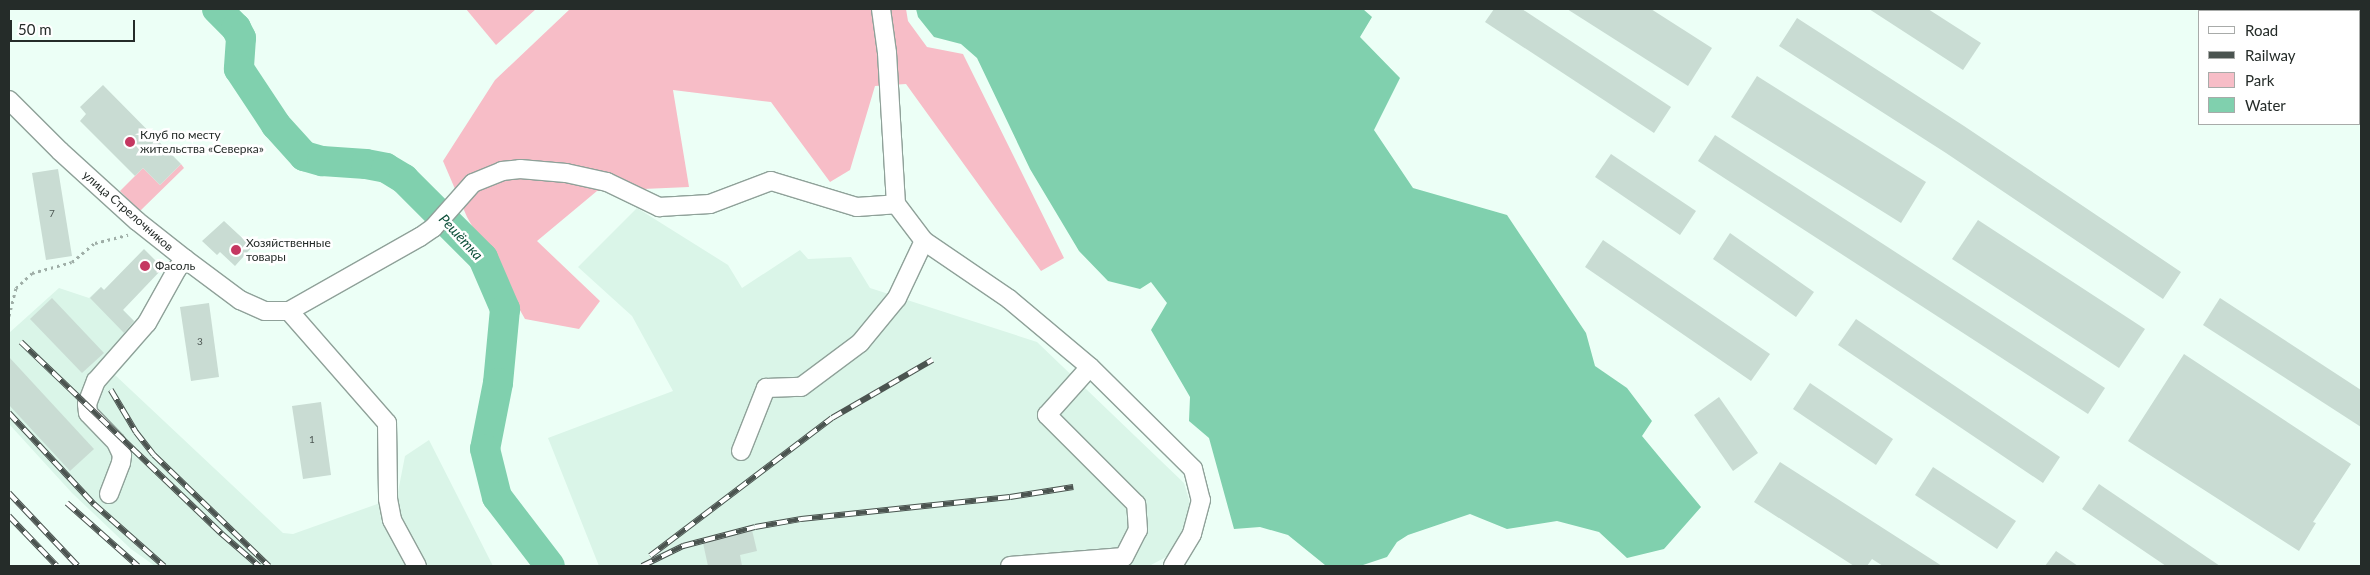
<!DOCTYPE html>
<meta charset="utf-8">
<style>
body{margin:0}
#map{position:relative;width:2370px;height:575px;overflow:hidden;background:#ecfff6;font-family:Lato,sans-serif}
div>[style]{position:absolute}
.built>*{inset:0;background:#daf5e8}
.green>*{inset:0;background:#f7bdc7}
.water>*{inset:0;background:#80d0ae}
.river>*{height:30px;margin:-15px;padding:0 15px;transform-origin:15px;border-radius:15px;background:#80d0ae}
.building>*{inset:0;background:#c9dcd3}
.path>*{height:3px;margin-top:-1.5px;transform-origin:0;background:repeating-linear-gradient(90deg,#9faea7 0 2.5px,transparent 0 6.5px)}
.roads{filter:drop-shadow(1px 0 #8fa199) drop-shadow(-1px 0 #8fa199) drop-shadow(0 1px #8fa199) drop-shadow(0 -1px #8fa199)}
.minor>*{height:18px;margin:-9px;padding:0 9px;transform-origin:9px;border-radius:9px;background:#fff}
.rail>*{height:5.5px;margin-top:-2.75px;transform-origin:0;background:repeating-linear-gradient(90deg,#fff 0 11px,#4b5450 0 22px);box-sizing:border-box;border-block:1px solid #4b5450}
.dots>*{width:14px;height:14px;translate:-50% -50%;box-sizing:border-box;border:2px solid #fff;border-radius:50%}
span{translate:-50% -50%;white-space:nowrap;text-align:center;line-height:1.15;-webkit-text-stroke:5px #fff;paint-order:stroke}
.number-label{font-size:10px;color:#4e5854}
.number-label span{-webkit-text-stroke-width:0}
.poi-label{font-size:12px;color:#252c29}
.left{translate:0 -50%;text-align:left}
.street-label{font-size:12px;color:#252c29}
.water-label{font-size:14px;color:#0e503a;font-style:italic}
.frame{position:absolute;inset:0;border:10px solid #252c29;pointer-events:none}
.legend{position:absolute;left:2198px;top:10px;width:162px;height:115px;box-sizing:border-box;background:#fff;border:1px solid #a8aba9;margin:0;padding:6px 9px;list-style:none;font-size:15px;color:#252c29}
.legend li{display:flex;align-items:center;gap:10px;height:25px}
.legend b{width:25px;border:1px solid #a8aba9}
.scale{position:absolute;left:10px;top:20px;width:125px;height:22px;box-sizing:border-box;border:2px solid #252c29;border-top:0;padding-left:6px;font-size:15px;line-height:18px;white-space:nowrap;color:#252c29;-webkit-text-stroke:4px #fff;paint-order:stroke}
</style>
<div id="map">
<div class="built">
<div style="clip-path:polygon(637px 208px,728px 265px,742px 288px,800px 250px,808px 259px,851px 257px,870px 288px,1037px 342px,1184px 483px,1192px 510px,1170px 555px,1149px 566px,599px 566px,548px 438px,673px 391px,632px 316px,578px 267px)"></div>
<div style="clip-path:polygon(101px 287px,136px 323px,125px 334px,140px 347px,115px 375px,283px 533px,293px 534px,397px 497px,405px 456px,429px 440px,493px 566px,155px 566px,131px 549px,72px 493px,9px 424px,9px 333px,59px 288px,89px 298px)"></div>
</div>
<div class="green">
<div style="clip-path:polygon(466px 9px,536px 9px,496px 45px)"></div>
<div style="clip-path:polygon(570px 9px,906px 9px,908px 21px,927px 47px,963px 54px,1064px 258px,1041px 271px,906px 84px,875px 86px,850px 170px,830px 182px,771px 102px,673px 90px,689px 187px,597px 191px,537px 241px,600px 301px,579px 329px,525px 319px,467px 217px,443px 161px,495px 80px)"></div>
<div style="clip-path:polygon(181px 164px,184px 168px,140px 211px,120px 191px,143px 168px,160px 185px)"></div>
</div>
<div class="water">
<div style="clip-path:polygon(916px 9px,1363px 9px,1372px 17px,1360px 37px,1400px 78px,1374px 130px,1413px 188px,1507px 215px,1586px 333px,1595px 366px,1627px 388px,1652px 421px,1642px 436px,1701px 507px,1664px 549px,1627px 558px,1599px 532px,1557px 521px,1507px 529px,1470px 514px,1408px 535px,1397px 542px,1387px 557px,1360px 566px,1325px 565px,1288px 535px,1260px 527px,1234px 529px,1209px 438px,1189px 421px,1190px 397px,1151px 330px,1167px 303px,1151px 282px,1140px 289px,1108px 281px,1079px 251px,1030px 169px,977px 58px,961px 44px,934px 37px,918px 17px)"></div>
</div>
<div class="river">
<div style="left:217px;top:9px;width:27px;rotate:45deg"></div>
<div style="left:236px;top:28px;width:11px;rotate:63deg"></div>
<div style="left:241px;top:38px;width:31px;rotate:94deg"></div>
<div style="left:239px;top:69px;width:67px;rotate:56.5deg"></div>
<div style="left:276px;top:125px;width:42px;rotate:47.9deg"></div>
<div style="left:304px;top:156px;width:19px;rotate:16deg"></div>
<div style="left:322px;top:161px;width:44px;rotate:3.9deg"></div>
<div style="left:366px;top:164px;width:20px;rotate:11deg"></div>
<div style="left:386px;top:168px;width:21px;rotate:31deg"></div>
<div style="left:404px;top:179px;width:112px;rotate:45deg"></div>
<div style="left:483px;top:258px;width:56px;rotate:66.7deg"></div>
<div style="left:505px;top:309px;width:74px;rotate:95.4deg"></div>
<div style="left:498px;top:383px;width:67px;rotate:101.1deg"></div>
<div style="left:485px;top:449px;width:49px;rotate:76deg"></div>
<div style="left:497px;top:497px;width:87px;rotate:52.5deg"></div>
</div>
<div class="building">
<div style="clip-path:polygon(1494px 9px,1522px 9px,1671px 107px,1654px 133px,1485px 22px)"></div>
<div style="clip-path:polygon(1567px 9px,1651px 9px,1712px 48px,1688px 86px)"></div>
<div style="clip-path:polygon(1869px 9px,1928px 9px,1981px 43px,1963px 70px)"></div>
<div style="clip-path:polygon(1797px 18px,1964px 126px,2181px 272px,2163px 299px,1946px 153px,1779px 46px)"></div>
<div style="clip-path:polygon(1757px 76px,1926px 182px,1901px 223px,1731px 117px)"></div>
<div style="clip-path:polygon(103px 85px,181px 164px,160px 185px,143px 168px,135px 176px,80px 121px,86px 114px,80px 107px)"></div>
<div style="clip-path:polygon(1715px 135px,2105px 388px,2088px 414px,1698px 161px)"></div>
<div style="clip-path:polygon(1611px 154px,1696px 211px,1680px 235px,1595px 177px)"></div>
<div style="clip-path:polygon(58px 169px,72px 256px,46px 260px,32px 173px)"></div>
<div style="clip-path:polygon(1978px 220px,2145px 329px,2119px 368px,1952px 259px)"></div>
<div style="clip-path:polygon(224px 221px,252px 247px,235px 266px,220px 252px,217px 255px,202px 241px)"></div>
<div style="clip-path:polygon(1730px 233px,1814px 292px,1796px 317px,1713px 259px)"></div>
<div style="clip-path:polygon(1603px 240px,1770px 354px,1751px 381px,1585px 267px)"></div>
<div style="clip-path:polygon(144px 249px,163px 268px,123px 310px,134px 321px,124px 333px,90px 298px,101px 287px,104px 290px)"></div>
<div style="clip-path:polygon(52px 298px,104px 353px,82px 373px,30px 319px)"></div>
<div style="clip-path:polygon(2220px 298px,2361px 390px,2361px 427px,2203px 325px)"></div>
<div style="clip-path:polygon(209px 303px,219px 377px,191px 381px,180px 307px)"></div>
<div style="clip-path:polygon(1856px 319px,2060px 457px,2043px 483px,1838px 345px)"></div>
<div style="clip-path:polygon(2184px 354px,2351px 464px,2313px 522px,2316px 523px,2299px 551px,2128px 441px)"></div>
<div style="clip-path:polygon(9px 357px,94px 449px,70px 471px,9px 405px)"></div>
<div style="clip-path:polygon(1810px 383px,1893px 439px,1876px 465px,1793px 409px)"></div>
<div style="clip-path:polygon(1719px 397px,1758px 453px,1733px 471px,1694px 415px)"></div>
<div style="clip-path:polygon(321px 402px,331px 475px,303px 479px,292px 406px)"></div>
<div style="clip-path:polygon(1780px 462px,1942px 566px,1883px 566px,1872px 559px,1867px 566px,1854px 566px,1754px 502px)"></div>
<div style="clip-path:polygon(1933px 467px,2016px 521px,1997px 549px,1915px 495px)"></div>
<div style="clip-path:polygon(2099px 484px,2220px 566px,2166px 566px,2082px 509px)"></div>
<div style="clip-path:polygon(752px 530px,757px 551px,740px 555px,742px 566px,708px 566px,703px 543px)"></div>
<div style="clip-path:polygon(2056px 551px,2078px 566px,2045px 566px)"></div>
</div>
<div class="path">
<div style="left:9px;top:316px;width:29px;rotate:-76deg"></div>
<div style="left:16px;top:288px;width:22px;rotate:-43deg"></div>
<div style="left:32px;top:273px;width:41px;rotate:-15.4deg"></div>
<div style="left:72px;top:262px;width:30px;rotate:-40deg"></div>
<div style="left:95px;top:243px;width:34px;rotate:-14deg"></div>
</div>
<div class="roads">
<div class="minor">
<div style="left:881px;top:9px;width:44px;rotate:82.2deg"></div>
<div style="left:887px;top:53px;width:151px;rotate:86.6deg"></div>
<div style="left:896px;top:204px;width:46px;rotate:52.9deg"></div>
<div style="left:924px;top:241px;width:103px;rotate:34.3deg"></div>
<div style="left:1009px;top:299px;width:106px;rotate:40deg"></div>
<div style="left:1090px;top:367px;width:145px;rotate:44.7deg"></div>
<div style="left:1193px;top:469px;width:32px;rotate:76deg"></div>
<div style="left:1201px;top:500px;width:35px;rotate:105deg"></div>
<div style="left:1192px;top:534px;width:37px;rotate:121deg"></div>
<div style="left:9px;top:100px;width:72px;rotate:45deg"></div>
<div style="left:60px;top:151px;width:104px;rotate:42.3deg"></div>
<div style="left:137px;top:221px;width:61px;rotate:38.4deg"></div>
<div style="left:185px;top:259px;width:69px;rotate:36.7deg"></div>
<div style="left:240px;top:300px;width:27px;rotate:24deg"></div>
<div style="left:265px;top:311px;width:24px"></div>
<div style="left:289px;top:311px;width:149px;rotate:48.8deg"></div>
<div style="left:387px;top:423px;width:76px;rotate:89.2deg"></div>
<div style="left:388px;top:499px;width:21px;rotate:79deg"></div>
<div style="left:392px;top:520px;width:52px;rotate:61.5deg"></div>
<div style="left:289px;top:311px;width:150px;rotate:-29.5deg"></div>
<div style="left:420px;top:237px;width:16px;rotate:-35deg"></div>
<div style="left:433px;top:228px;width:60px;rotate:-48.4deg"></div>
<div style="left:473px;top:183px;width:31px;rotate:-22deg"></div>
<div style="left:502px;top:171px;width:18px;rotate:-6deg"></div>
<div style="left:520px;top:169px;width:46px;rotate:5deg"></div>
<div style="left:566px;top:173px;width:42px;rotate:12.4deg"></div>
<div style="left:607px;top:182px;width:58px;rotate:25.7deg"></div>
<div style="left:659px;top:207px;width:51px;rotate:-3.4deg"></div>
<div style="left:710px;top:204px;width:65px;rotate:-20.7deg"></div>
<div style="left:771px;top:181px;width:90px;rotate:16.8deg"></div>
<div style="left:857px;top:207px;width:39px;rotate:-4deg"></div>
<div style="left:741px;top:451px;width:68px;rotate:-68.4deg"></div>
<div style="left:766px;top:388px;width:35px;rotate:-2deg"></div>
<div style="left:801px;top:387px;width:74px;rotate:-36.7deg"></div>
<div style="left:860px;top:343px;width:58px;rotate:-50.6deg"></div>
<div style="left:897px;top:298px;width:63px;rotate:-64.7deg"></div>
<div style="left:109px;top:494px;width:33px;rotate:-69deg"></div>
<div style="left:121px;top:463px;width:8px;rotate:-83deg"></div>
<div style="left:122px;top:455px;width:14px;rotate:-115deg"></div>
<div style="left:116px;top:442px;width:40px;rotate:-134deg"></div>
<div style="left:88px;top:413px;width:9px;rotate:-96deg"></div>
<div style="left:87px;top:404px;width:25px;rotate:-69deg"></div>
<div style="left:96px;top:381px;width:77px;rotate:-48.7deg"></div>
<div style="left:147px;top:323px;width:62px;rotate:-60.9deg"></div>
<div style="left:177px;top:269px;width:13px;rotate:-51deg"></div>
<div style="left:1010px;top:566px;width:114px;rotate:-4.5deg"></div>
<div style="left:1124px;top:557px;width:30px;rotate:-63deg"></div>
<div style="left:1138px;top:530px;width:26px;rotate:-94deg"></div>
<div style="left:1136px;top:504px;width:126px;rotate:-135deg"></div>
<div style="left:1047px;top:415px;width:64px;rotate:-48.1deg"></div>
</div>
</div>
<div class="rail">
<div style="left:21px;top:342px;width:278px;rotate:43.7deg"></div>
<div style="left:222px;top:534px;width:49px;rotate:40.9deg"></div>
<div style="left:111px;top:390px;width:49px;rotate:59.2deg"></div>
<div style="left:136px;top:432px;width:29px;rotate:52deg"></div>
<div style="left:154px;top:455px;width:160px;rotate:44deg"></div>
<div style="left:9px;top:413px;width:125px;rotate:47deg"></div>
<div style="left:94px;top:504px;width:94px;rotate:41.5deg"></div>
<div style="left:9px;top:493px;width:100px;rotate:46.6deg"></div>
<div style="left:67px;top:503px;width:95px;rotate:41.6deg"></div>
<div style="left:9px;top:516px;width:69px;rotate:46.2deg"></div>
<div style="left:650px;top:556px;width:228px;rotate:-37.2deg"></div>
<div style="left:832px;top:418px;width:116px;rotate:-30.1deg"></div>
<div style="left:642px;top:566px;width:46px;rotate:-26deg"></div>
<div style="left:683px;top:546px;width:74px;rotate:-14.8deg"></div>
<div style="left:755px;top:527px;width:47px;rotate:-9.9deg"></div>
<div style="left:801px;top:519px;width:210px;rotate:-6deg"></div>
<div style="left:1010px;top:497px;width:64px;rotate:-9deg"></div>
</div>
<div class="dots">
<div style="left:130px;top:142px;background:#c53761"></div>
<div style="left:236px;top:250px;background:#c53761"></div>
<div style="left:145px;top:266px;background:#c53761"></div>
</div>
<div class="number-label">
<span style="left:52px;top:214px">7</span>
<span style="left:200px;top:342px">3</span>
<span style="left:312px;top:440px">1</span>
</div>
<div class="poi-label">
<span class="left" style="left:140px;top:142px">Клуб по месту<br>жительства «Северка»</span>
<span class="left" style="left:246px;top:250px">Хозяйственные<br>товары</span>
<span class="left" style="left:155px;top:266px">Фасоль</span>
</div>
<div class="street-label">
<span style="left:128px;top:211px;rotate:41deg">улица Стрелочников</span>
</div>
<div class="water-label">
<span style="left:461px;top:237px;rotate:47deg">Решётка</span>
</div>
<div class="frame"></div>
<ul class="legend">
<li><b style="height:6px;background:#fff"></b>Road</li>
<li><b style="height:6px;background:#4b5450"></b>Railway</li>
<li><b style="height:14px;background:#f7bdc7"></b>Park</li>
<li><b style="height:14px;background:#80d0ae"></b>Water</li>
</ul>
<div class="scale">50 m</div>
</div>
